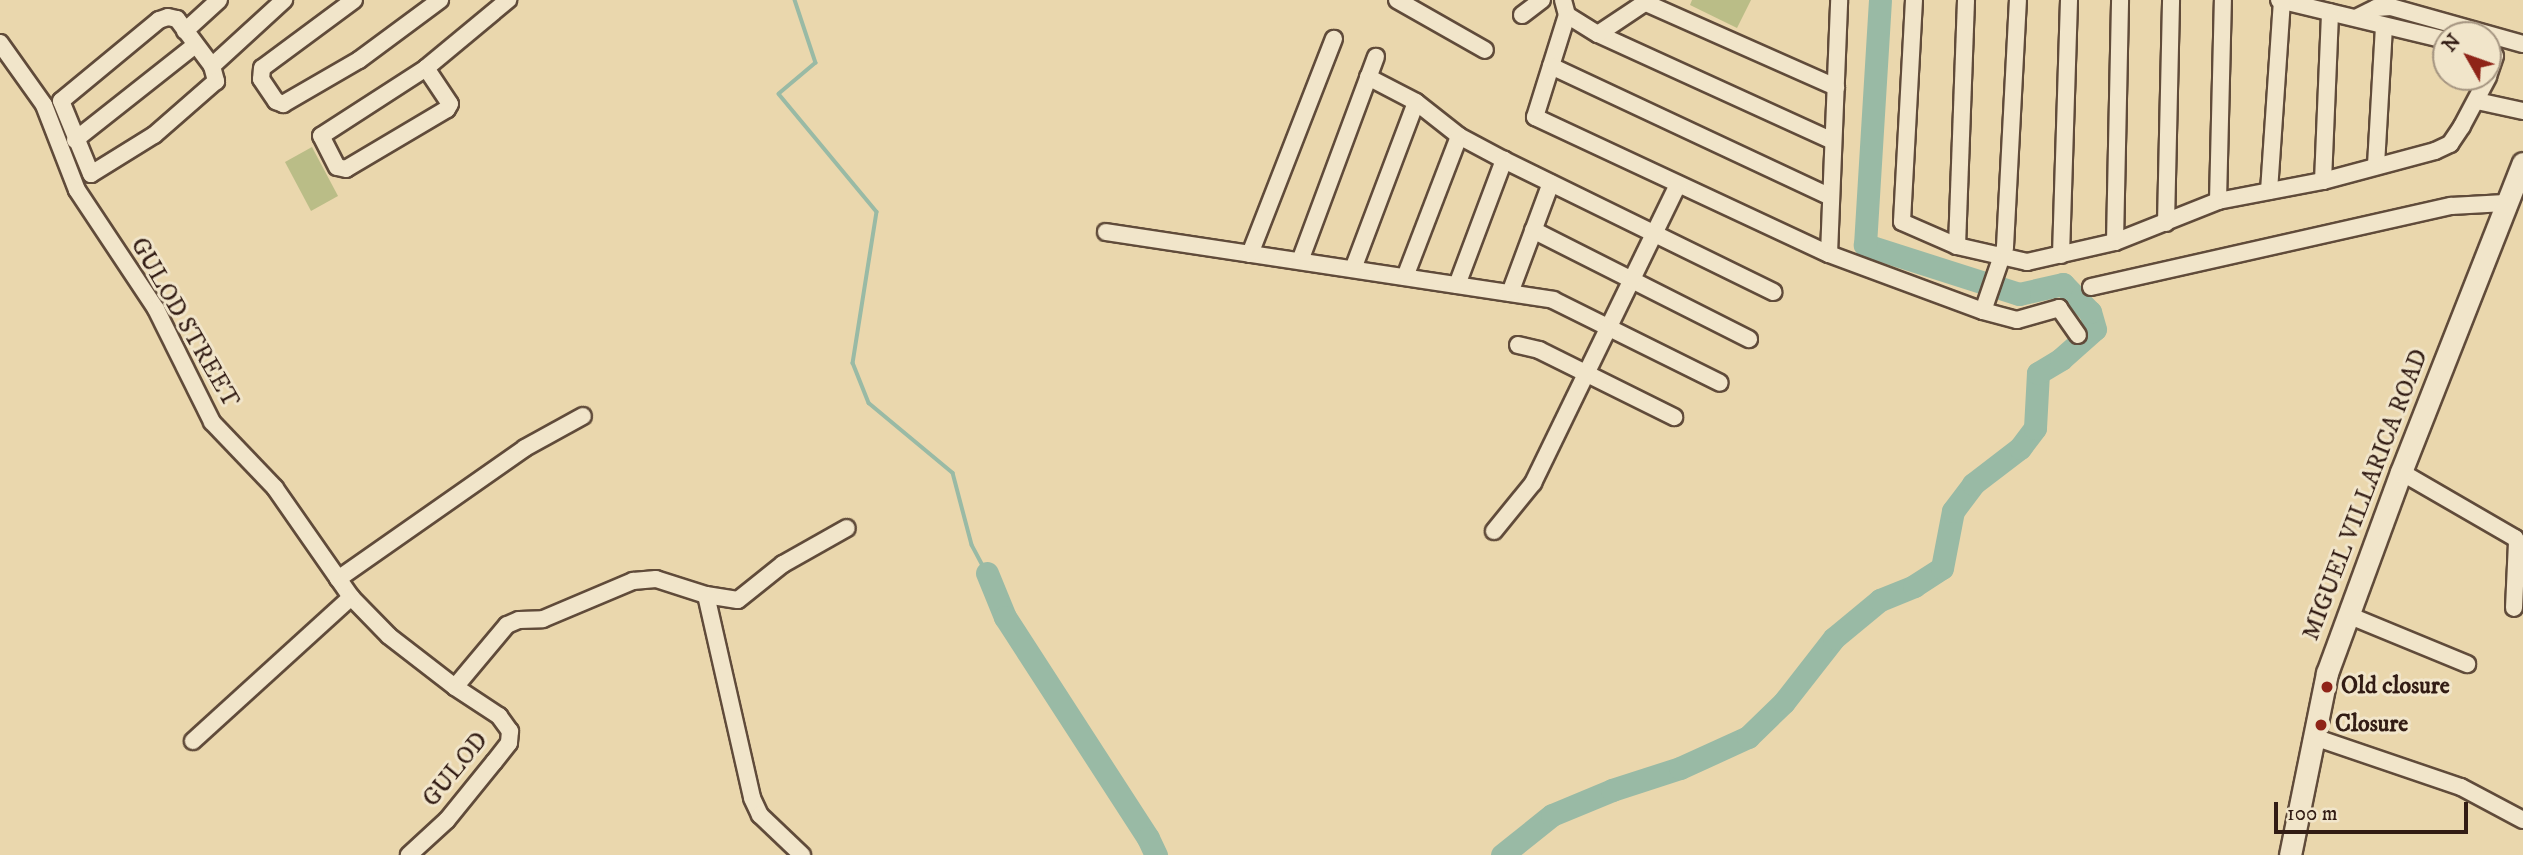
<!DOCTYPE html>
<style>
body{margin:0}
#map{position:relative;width:2523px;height:855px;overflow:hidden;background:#ead7ad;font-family:"IM FELL DW Pica",serif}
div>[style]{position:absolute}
.green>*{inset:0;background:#babd87}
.stream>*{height:3.5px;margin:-1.75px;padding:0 1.75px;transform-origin:1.75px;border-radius:1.75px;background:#99baa5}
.river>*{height:23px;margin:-11.5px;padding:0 11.5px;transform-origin:11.5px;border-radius:11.5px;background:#99baa5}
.roads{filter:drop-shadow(2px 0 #604b3a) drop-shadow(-2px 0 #604b3a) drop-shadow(0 2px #604b3a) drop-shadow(0 -2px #604b3a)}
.street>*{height:16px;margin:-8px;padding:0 8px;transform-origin:8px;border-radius:8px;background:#f1e5ca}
.secondary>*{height:21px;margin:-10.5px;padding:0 10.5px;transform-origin:10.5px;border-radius:10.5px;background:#f1e5ca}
.dots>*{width:19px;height:19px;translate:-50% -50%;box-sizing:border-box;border:4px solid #f1e5ca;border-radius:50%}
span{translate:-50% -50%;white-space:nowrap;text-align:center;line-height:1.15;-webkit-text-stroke:6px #f1e5ca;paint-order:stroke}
.street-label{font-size:24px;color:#321c14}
.poi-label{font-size:24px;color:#321c14;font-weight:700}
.left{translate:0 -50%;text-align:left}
.north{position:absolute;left:2432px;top:21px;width:70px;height:70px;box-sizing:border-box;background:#f1e5ca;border:2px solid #a59581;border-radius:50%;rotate:310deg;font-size:19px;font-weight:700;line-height:28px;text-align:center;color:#321c14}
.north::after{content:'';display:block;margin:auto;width:24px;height:32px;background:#8f2418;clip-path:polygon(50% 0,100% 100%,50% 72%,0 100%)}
.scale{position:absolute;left:2274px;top:802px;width:194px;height:32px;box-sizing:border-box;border:4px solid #321c14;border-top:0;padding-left:9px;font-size:21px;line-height:24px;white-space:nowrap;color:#321c14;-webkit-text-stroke:5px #f1e5ca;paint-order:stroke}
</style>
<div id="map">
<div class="green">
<div style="clip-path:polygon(1692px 0,1751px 0,1737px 28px,1690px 5px)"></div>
<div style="clip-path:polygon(312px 147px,338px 196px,311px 211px,285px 162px)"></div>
</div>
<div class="stream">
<div style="left:795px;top:0;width:66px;rotate:71.6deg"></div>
<div style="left:816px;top:63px;width:48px;rotate:140deg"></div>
<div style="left:779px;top:94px;width:153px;rotate:50.3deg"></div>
<div style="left:877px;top:212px;width:153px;rotate:99deg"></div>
<div style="left:853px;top:363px;width:43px;rotate:68.2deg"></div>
<div style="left:869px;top:403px;width:109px;rotate:39.8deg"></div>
<div style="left:953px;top:473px;width:74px;rotate:75.2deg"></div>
<div style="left:972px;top:545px;width:32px;rotate:62deg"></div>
</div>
<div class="river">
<div style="left:987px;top:573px;width:48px;rotate:67.8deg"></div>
<div style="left:1005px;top:617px;width:263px;rotate:57.1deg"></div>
<div style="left:1148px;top:838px;width:19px;rotate:65deg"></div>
<div style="left:1502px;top:855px;width:64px;rotate:-38.7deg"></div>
<div style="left:1552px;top:815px;width:65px;rotate:-22.6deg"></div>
<div style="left:1612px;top:790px;width:71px;rotate:-17.9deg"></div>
<div style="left:1680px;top:768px;width:75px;rotate:-24.5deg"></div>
<div style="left:1748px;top:737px;width:50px;rotate:-44.2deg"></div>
<div style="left:1784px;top:702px;width:81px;rotate:-52deg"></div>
<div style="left:1834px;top:638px;width:60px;rotate:-39.6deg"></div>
<div style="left:1880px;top:600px;width:37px;rotate:-22deg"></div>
<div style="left:1914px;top:586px;width:33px;rotate:-33deg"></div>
<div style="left:1942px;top:568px;width:58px;rotate:-79.1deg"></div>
<div style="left:1953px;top:511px;width:34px;rotate:-53deg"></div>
<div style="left:1973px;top:484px;width:59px;rotate:-37.5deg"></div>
<div style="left:2020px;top:448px;width:25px;rotate:-53deg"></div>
<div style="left:2035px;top:428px;width:55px;rotate:-86.9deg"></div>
<div style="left:2038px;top:373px;width:27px;rotate:-31deg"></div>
<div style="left:2061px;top:359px;width:45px;rotate:-41.4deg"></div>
<div style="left:2095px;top:329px;width:18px;rotate:-106deg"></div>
<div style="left:2090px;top:312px;width:39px;rotate:-134deg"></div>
<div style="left:2063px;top:284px;width:45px;rotate:167.2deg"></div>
<div style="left:2019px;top:294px;width:162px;rotate:-162.3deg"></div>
<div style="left:1865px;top:245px;width:245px;rotate:-86.5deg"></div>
</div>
<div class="roads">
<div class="street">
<div style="left:354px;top:0;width:114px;rotate:143.5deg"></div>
<div style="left:262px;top:68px;width:11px;rotate:95deg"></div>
<div style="left:261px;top:79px;width:27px;rotate:56deg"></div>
<div style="left:276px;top:101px;width:8px;rotate:23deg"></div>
<div style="left:283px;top:104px;width:88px;rotate:-30.1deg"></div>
<div style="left:359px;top:60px;width:101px;rotate:-36.5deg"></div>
<div style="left:1397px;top:0;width:101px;rotate:29.6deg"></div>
<div style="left:1563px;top:0;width:16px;rotate:75deg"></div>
<div style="left:1567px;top:15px;width:107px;rotate:107.4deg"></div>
<div style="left:1535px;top:117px;width:324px;rotate:25deg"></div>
<div style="left:1829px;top:254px;width:164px;rotate:20.3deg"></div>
<div style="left:1983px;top:311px;width:35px;rotate:15deg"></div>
<div style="left:2017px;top:320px;width:44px;rotate:-15.9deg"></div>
<div style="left:2059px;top:308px;width:33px;rotate:55deg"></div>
<div style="left:1914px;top:0;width:222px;rotate:93.1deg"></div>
<div style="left:1902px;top:222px;width:60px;rotate:23.6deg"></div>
<div style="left:1957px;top:246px;width:72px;rotate:12.9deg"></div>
<div style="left:2027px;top:262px;width:90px;rotate:-12.8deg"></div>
<div style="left:2115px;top:242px;width:111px;rotate:-21.7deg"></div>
<div style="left:2218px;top:201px;width:107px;rotate:-10.8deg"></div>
<div style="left:2323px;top:181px;width:116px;rotate:-15deg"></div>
<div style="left:2435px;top:151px;width:17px;rotate:-25deg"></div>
<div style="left:2450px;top:144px;width:22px;rotate:-56deg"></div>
<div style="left:2462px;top:126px;width:55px;rotate:-62deg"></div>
<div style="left:2279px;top:0;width:172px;rotate:13.5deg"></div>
<div style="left:1646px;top:3px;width:208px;rotate:23.9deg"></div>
<div style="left:1522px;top:15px;width:25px;rotate:-37deg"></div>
<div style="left:1567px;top:15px;width:36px;rotate:32deg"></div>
<div style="left:1598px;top:34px;width:258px;rotate:24.5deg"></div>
<div style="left:168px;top:17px;width:9px;rotate:13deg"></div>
<div style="left:177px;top:19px;width:59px;rotate:53.3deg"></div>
<div style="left:212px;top:66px;width:16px;rotate:75deg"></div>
<div style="left:216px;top:81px;width:82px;rotate:138.9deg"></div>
<div style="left:154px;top:135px;width:74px;rotate:148.2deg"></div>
<div style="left:91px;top:174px;width:79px;rotate:-112.3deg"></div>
<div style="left:61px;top:101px;width:127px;rotate:-39.6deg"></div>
<div style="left:159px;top:20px;width:9px;rotate:-18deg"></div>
<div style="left:2356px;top:18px;width:22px;rotate:-27deg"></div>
<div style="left:2376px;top:8px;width:15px;rotate:-4deg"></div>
<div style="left:2391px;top:7px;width:137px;rotate:15.7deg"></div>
<div style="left:185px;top:31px;width:46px;rotate:-42.4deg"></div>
<div style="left:1598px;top:34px;width:61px;rotate:-33.7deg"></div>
<div style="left:0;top:43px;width:76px;rotate:54.6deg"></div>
<div style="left:44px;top:105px;width:91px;rotate:68.8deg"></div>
<div style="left:77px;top:190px;width:143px;rotate:56.4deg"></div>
<div style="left:156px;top:309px;width:126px;rotate:63.6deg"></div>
<div style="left:212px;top:422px;width:91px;rotate:46.3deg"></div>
<div style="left:275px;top:488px;width:133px;rotate:55.1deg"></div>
<div style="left:351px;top:597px;width:54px;rotate:45.7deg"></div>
<div style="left:389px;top:636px;width:83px;rotate:37.7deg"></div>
<div style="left:455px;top:687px;width:53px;rotate:33.4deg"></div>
<div style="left:499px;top:716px;width:19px;rotate:54deg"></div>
<div style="left:510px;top:731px;width:12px;rotate:95deg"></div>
<div style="left:509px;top:743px;width:24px;rotate:128deg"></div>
<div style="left:494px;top:762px;width:75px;rotate:129deg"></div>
<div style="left:447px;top:820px;width:52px;rotate:137.4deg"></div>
<div style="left:2488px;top:50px;width:9px;rotate:41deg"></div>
<div style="left:2495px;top:56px;width:21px;rotate:109deg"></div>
<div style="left:212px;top:66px;width:98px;rotate:-42.5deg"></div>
<div style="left:1551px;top:66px;width:309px;rotate:25.1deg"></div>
<div style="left:426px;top:68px;width:43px;rotate:56.3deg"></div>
<div style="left:450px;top:104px;width:6px;rotate:121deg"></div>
<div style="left:447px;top:109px;width:117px;rotate:149.3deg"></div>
<div style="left:346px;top:169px;width:9px;rotate:-167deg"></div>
<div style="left:337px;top:167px;width:35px;rotate:-117deg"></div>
<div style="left:321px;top:136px;width:125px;rotate:-32.9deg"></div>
<div style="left:426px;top:68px;width:107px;rotate:-39.7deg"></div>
<div style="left:1368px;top:77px;width:54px;rotate:27.5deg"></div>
<div style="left:1416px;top:102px;width:55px;rotate:38.3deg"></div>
<div style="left:1459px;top:136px;width:51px;rotate:28.1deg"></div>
<div style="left:1504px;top:160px;width:300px;rotate:26.1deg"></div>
<div style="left:2477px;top:101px;width:47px;rotate:12.3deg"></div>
<div style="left:75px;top:140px;width:152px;rotate:-38.3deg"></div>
<div style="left:2376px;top:165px;width:138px;rotate:-86.7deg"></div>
<div style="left:2323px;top:181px;width:169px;rotate:-87.6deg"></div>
<div style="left:2269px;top:191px;width:190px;rotate:-86.1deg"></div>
<div style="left:2218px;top:201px;width:201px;rotate:-88.6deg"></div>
<div style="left:2166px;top:223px;width:223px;rotate:-88.7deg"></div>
<div style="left:1533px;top:230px;width:242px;rotate:26.8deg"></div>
<div style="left:1106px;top:232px;width:452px;rotate:8.6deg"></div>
<div style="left:1553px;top:300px;width:186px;rotate:26.4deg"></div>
<div style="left:2115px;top:242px;width:242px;rotate:-88.8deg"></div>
<div style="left:1957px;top:246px;width:246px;rotate:-87.9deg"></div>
<div style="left:1250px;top:254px;width:231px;rotate:-68.7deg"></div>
<div style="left:1829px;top:254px;width:254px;rotate:-87.7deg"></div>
<div style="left:2061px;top:255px;width:255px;rotate:-88.2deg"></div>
<div style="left:1300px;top:261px;width:218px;rotate:-69.6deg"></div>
<div style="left:1353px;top:269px;width:178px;rotate:-69.3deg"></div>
<div style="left:1405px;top:277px;width:151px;rotate:-69deg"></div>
<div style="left:1457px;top:285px;width:134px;rotate:-69.4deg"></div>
<div style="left:2091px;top:287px;width:369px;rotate:-12.7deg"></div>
<div style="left:2451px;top:206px;width:54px;rotate:-3.2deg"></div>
<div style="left:1510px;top:293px;width:117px;rotate:-69.6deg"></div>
<div style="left:1983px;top:311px;width:68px;rotate:-71deg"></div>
<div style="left:2005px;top:247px;width:247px;rotate:-87deg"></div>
<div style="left:1518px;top:345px;width:22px;rotate:13deg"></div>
<div style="left:1539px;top:350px;width:151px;rotate:26.4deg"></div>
<div style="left:2401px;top:472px;width:132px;rotate:30.1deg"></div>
<div style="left:2515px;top:538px;width:4px;rotate:63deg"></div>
<div style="left:2517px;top:542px;width:66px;rotate:92.6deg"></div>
<div style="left:1494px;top:531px;width:62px;rotate:-50.9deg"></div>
<div style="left:1533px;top:483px;width:332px;rotate:-64.1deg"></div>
<div style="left:338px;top:579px;width:228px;rotate:-35deg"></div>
<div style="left:525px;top:448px;width:66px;rotate:-28.9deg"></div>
<div style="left:706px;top:595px;width:208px;rotate:77.2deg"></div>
<div style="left:752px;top:798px;width:19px;rotate:65deg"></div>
<div style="left:760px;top:815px;width:58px;rotate:43.6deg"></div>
<div style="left:2348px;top:615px;width:129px;rotate:22.4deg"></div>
<div style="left:455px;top:687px;width:81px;rotate:-50deg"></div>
<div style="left:507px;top:625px;width:13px;rotate:-23deg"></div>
<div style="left:519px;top:620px;width:24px;rotate:-2deg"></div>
<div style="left:543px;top:619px;width:98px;rotate:-22.9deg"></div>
<div style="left:633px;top:581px;width:23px;rotate:-5deg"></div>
<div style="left:656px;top:579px;width:52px;rotate:17.7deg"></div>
<div style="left:706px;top:595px;width:32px;rotate:9deg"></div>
<div style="left:738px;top:600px;width:58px;rotate:-38.7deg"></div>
<div style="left:783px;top:564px;width:73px;rotate:-29.4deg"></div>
<div style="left:2314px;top:737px;width:155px;rotate:18.8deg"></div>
<div style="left:2461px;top:787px;width:70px;rotate:28deg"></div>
<div style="left:193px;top:741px;width:214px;rotate:-42.3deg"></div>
</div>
<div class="secondary">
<div style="left:2290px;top:855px;width:186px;rotate:-78.5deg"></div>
<div style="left:2327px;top:673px;width:214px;rotate:-69.8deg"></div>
<div style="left:2401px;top:472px;width:332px;rotate:-68.5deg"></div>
</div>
</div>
<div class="dots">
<div style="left:2327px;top:687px;background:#8f2418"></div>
<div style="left:2321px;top:725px;background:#8f2418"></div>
</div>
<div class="street-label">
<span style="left:184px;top:323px;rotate:60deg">GULOD STREET</span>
<span style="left:2366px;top:495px;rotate:-69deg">MIGUEL VILLARICA ROAD</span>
<span style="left:456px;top:770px;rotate:-51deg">GULOD</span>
</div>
<div class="poi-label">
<span class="left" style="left:2341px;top:687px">Old closure</span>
<span class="left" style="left:2335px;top:725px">Closure</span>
</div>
<div class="north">N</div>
<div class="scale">100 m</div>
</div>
